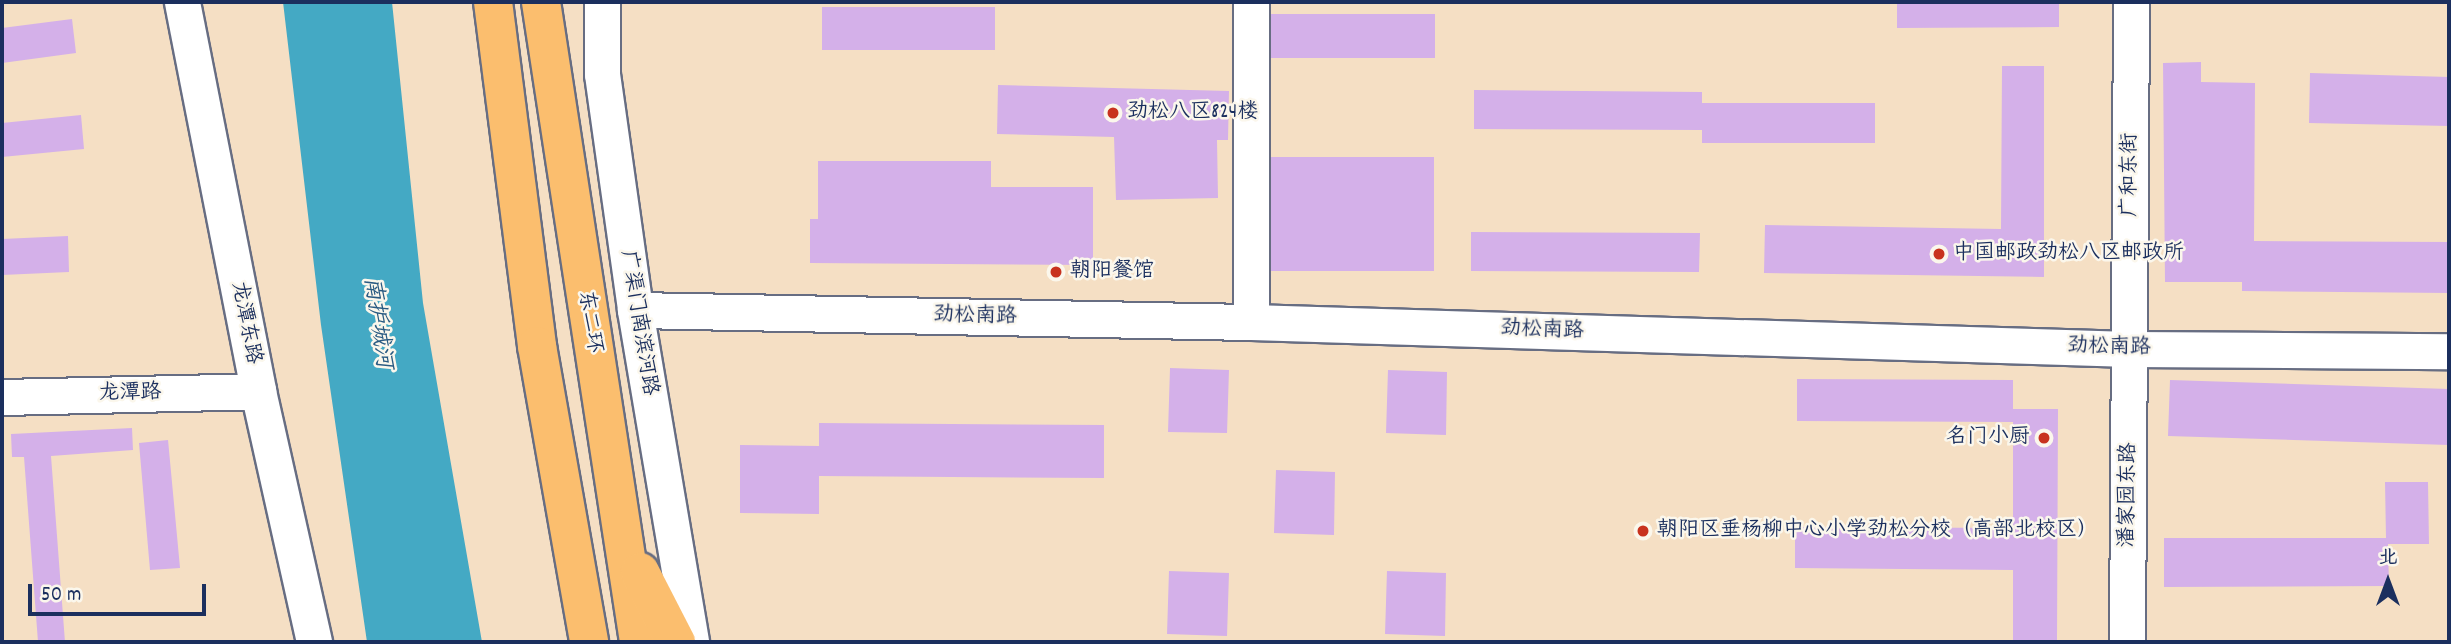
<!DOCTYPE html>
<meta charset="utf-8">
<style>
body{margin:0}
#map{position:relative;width:2451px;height:644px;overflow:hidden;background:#f5dfc4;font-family:Dekko,"LXGW WenKai TC",sans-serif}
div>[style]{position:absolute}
.water>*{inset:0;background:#44a9c4}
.building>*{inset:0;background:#d4b0e9}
.roads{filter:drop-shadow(2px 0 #676d82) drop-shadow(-2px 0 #676d82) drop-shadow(0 2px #676d82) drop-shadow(0 -2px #676d82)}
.minor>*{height:35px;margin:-17.5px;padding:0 17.5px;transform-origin:17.5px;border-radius:17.5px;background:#fff}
.highway>*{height:38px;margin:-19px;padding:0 19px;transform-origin:19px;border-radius:19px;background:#fbbe6e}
.dots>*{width:19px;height:19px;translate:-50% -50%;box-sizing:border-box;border:4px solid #fbf7ec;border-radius:50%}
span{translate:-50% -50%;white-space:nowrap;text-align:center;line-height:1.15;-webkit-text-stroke:5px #fbf7ec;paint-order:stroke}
.poi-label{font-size:21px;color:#1b2f5e}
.left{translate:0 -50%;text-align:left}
.right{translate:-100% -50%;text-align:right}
.street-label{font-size:21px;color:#1b2f5e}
.water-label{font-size:23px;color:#295a82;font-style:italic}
.frame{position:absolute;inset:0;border:4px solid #1b2f5e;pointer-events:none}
.north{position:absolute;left:2353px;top:546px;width:70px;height:70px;-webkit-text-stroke:5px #fbf7ec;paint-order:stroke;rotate:0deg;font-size:19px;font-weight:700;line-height:28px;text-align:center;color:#1b2f5e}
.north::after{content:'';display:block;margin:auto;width:24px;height:32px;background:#1b2f5e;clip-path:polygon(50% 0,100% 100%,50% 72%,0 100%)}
.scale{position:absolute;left:28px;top:584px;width:178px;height:32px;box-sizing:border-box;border:4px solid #1b2f5e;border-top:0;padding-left:9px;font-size:21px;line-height:24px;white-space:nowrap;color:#1b2f5e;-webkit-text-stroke:5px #fbf7ec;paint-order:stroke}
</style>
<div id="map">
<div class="water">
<div style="clip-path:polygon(283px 2px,392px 2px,423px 303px,482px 642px,367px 642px,321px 325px)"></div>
</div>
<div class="building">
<div style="clip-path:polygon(1897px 2px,2059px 2px,2059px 27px,1897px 28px)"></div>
<div style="clip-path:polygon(822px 7px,995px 7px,995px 50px,822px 50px)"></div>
<div style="clip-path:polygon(1271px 14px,1435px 14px,1435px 58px,1271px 58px)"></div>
<div style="clip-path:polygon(72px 19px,76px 53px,2px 63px,2px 28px)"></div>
<div style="clip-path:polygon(2201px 62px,2201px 82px,2255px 83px,2254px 241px,2449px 242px,2449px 293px,2242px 291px,2242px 282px,2165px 282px,2163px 63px)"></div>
<div style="clip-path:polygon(2002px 66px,2044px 66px,2044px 277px,1764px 273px,1765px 225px,2001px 229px)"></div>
<div style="clip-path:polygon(2310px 73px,2449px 77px,2449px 126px,2309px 123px)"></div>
<div style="clip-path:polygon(998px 85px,1229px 91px,1228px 140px,1217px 140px,1218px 198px,1116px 200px,1114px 137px,997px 134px)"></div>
<div style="clip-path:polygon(1474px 90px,1702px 92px,1702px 103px,1875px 103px,1875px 143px,1702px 143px,1702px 130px,1474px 129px)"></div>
<div style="clip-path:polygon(81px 115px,84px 149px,2px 157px,2px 123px)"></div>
<div style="clip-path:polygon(1271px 157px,1434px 157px,1434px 271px,1271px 271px)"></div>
<div style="clip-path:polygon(818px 161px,991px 161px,991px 187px,1093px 187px,1093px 265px,810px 263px,810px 219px,818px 219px)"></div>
<div style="clip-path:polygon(1471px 232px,1700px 233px,1699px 272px,1471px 271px)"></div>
<div style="clip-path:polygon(68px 236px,69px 272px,2px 275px,2px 239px)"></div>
<div style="clip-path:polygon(1170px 368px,1229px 370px,1227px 433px,1168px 432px)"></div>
<div style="clip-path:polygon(1388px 370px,1447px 372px,1446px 435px,1386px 433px)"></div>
<div style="clip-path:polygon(1797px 379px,2013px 380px,2013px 409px,2058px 409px,2057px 642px,2013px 642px,2013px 570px,1795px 568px,1795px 527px,2013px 528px,2013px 422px,1797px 421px)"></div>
<div style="clip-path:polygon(2170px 380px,2449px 389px,2449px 445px,2168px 436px)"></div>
<div style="clip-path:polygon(819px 423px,1104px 425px,1104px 478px,819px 476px,819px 514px,740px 513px,740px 445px,819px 446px)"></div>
<div style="clip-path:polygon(132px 428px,133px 450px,51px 456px,65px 642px,38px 642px,24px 457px,12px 457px,11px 434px)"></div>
<div style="clip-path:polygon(168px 440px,180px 568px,150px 570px,139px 443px)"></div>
<div style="clip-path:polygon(1276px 470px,1335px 472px,1334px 535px,1274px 533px)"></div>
<div style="clip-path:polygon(2385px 482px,2428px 482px,2429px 544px,2388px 544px,2389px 586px,2164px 587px,2164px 538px,2386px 538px)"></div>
<div style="clip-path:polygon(1169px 571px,1229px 573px,1227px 636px,1167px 634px)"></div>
<div style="clip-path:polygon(1387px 571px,1446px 573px,1445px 636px,1385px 634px)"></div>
</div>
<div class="roads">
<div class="minor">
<div style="left:182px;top:2px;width:396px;rotate:78.9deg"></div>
<div style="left:258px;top:391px;width:257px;rotate:77.4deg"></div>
<div style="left:602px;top:2px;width:72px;rotate:90deg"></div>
<div style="left:602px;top:74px;width:238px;rotate:82deg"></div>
<div style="left:635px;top:310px;width:337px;rotate:80.4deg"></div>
<div style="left:1251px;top:2px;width:320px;rotate:90deg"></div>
<div style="left:635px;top:310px;width:616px;rotate:1.12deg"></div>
<div style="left:1251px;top:322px;width:879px;rotate:1.76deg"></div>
<div style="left:2130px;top:349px;width:319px;rotate:0.4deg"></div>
<div style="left:2px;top:397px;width:256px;rotate:-1.3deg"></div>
<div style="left:2127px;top:642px;width:640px;rotate:-89.64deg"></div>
</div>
<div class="highway">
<div style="left:493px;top:2px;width:347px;rotate:82.7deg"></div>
<div style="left:537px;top:346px;width:301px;rotate:80deg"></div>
<div style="left:541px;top:2px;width:647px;rotate:81.29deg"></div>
<div style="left:640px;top:572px;width:79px;rotate:62.8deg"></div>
</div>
</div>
<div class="dots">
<div style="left:1113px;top:113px;background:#c8321e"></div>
<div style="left:1939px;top:254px;background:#c8321e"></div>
<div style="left:1056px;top:272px;background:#c8321e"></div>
<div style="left:2044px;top:438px;background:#c8321e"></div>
<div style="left:1643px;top:531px;background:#c8321e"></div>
</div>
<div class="poi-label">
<span class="left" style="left:1127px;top:113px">劲松八区824楼</span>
<span class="left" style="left:1953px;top:254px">中国邮政劲松八区邮政所</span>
<span class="left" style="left:1070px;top:272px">朝阳餐馆</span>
<span class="right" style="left:2030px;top:438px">名门小厨</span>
<span class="left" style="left:1657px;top:531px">朝阳区垂杨柳中心小学劲松分校（高部北校区）</span>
</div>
<div class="street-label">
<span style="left:2131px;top:175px;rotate:-90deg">广和东街</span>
<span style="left:975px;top:317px;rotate:1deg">劲松南路</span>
<span style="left:589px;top:322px;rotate:81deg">东二环</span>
<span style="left:245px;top:323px;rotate:79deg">龙潭东路</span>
<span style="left:638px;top:323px;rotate:81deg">广渠门南滨河路</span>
<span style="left:1542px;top:331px;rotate:2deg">劲松南路</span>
<span style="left:2109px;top:348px;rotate:1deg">劲松南路</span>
<span style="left:130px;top:394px;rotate:-1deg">龙潭路</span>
<span style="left:2129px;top:495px;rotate:-89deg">潘家园东路</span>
</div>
<div class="water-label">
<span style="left:376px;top:323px;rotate:82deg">南护城河</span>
</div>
<div class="frame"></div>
<div class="north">北</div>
<div class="scale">50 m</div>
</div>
